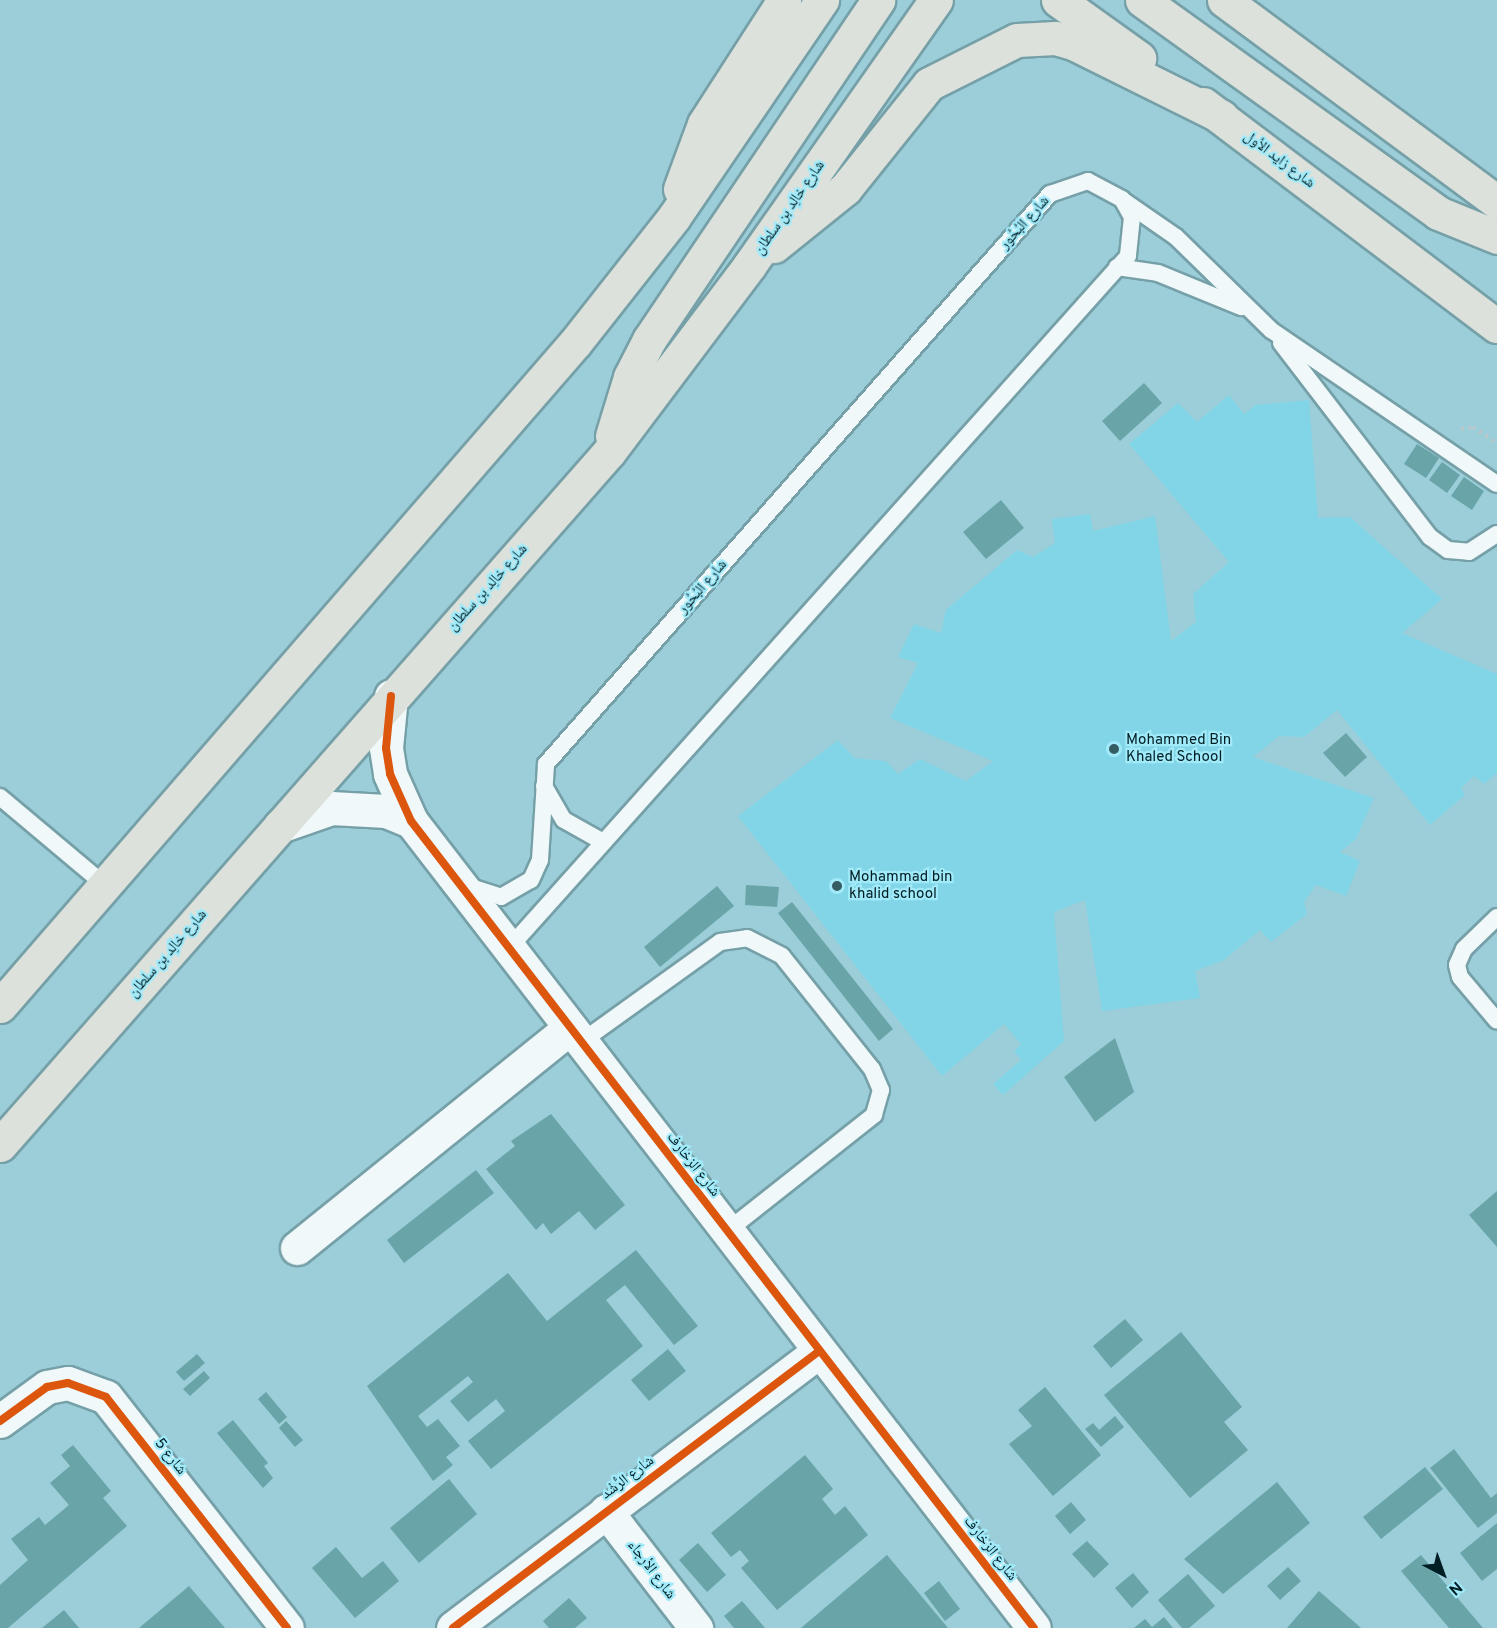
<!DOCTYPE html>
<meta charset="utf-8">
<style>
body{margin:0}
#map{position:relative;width:1497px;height:1628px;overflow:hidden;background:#9bced9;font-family:Overpass,"Noto Naskh Arabic",sans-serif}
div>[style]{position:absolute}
.built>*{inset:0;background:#82d5e6}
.building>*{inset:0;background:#68a4a8}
.path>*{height:4px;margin-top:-2px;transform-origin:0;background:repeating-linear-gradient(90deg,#b8c7ca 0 3px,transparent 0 7.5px)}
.roads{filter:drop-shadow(2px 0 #76a0a8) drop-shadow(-2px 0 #76a0a8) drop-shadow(0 2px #76a0a8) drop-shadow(0 -2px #76a0a8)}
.service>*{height:16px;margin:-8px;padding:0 8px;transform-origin:8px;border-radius:8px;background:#f0f8f9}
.minor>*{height:33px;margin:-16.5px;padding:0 16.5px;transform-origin:16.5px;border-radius:16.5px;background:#f0f8f9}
.primary>*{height:33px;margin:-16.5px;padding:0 16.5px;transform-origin:16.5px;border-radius:16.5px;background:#dce1db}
.cycleway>*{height:8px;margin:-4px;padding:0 4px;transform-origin:4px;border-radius:4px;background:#dc560d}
.dots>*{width:16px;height:16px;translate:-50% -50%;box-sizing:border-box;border:3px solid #a1eaf9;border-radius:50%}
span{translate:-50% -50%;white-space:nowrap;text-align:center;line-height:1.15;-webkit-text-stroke:4.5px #a1eaf9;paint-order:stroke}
.street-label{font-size:15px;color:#001e24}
.poi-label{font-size:15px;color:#001e24}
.left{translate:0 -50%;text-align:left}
.north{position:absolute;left:1413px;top:1544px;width:60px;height:60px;-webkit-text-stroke:4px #a1eaf9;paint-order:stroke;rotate:139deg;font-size:16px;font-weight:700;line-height:24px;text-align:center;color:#001e24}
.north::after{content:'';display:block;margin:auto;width:21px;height:27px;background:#001e24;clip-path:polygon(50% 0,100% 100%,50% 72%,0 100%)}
</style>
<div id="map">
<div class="built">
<div style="clip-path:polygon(1229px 395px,1244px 414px,1256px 405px,1309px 400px,1318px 518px,1350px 517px,1442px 599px,1402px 633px,1497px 674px,1497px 773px,1484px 784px,1474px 776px,1461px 788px,1465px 795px,1430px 825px,1337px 710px,1304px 737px,1279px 736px,1253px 757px,1374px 798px,1356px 839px,1340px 852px,1360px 861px,1346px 896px,1316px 885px,1304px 902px,1307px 914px,1271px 942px,1260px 930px,1224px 960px,1195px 971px,1200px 998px,1102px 1011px,1085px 900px,1054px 912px,1064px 1041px,1003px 1095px,993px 1084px,1021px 1060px,1014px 1051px,1021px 1044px,1004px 1024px,942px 1076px,738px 816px,838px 740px,854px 758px,886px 761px,898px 774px,920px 759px,966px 781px,993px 761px,890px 718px,918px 663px,898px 657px,914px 624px,941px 633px,946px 610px,1017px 550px,1033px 557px,1055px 543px,1052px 519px,1090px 514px,1093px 531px,1155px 516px,1171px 641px,1196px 622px,1193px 594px,1229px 562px,1129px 444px,1178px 403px,1197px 422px)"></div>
</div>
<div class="building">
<div style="clip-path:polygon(1144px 383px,1162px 403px,1120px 441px,1102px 421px)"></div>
<div style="clip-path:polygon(1417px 444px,1439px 458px,1426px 478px,1404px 464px)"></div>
<div style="clip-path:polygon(1442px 462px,1460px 475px,1447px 493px,1429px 480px)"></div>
<div style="clip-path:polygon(1464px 477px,1484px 491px,1472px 510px,1451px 496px)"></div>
<div style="clip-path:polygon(1001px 500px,1024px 528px,986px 559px,963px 532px)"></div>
<div style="clip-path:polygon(1346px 733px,1367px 757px,1345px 777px,1323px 753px)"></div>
<div style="clip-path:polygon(746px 885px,779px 887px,777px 907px,745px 905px)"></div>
<div style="clip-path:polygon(717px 886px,734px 906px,660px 967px,644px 947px)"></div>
<div style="clip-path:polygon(792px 902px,893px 1029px,879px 1041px,778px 913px)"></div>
<div style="clip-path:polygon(1115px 1038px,1134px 1092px,1095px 1122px,1064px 1077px)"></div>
<div style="clip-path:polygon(551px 1114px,625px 1205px,595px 1230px,579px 1211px,551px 1234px,543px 1223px,536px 1230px,486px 1169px,515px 1146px,511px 1141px)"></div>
<div style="clip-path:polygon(476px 1170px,494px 1193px,404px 1263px,387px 1240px)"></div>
<div style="clip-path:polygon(1497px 1191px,1497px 1247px,1469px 1215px)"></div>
<div style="clip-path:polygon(636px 1250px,698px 1326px,674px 1345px,625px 1285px,606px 1300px,643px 1346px,491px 1469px,468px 1441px,505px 1411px,496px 1399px,468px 1422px,450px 1401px,473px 1382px,468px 1376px,418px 1416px,427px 1427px,438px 1419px,460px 1446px,446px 1457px,453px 1465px,433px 1481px,367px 1386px,508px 1273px,547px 1321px)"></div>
<div style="clip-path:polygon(1125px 1319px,1143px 1340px,1111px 1368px,1093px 1346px)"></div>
<div style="clip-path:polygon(1181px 1332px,1242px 1407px,1224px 1422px,1248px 1450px,1190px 1498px,1104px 1395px)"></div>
<div style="clip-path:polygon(668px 1349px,686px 1371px,649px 1401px,631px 1380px)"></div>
<div style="clip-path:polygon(197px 1354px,205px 1363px,184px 1381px,176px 1372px)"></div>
<div style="clip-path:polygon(204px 1371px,210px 1378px,190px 1396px,183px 1389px)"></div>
<div style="clip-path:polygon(1045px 1387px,1101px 1455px,1053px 1496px,1009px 1444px,1032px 1426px,1018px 1410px)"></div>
<div style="clip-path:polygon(266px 1392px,287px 1417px,279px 1424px,258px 1399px)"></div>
<div style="clip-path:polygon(1115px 1416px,1124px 1427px,1101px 1447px,1085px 1429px,1093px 1423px,1099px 1430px)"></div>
<div style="clip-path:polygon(233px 1420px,268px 1463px,264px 1466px,273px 1478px,263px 1488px,217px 1433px)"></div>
<div style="clip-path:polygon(286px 1421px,303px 1440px,295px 1447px,279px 1428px)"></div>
<div style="clip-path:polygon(73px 1445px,111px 1491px,103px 1498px,127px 1526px,8px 1628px,0 1628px,0 1585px,28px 1560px,11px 1539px,39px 1517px,45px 1525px,69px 1505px,50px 1483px,70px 1466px,61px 1455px)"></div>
<div style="clip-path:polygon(1454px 1449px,1491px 1498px,1497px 1493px,1497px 1513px,1478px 1528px,1430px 1468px)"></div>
<div style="clip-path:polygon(805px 1455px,833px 1489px,822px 1499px,835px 1515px,845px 1506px,868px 1535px,777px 1610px,741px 1568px,749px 1561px,740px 1550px,731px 1557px,711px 1533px)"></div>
<div style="clip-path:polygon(1425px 1467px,1443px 1489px,1381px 1539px,1363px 1517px)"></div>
<div style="clip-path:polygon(449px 1479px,477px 1514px,419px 1563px,390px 1528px)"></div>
<div style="clip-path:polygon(1277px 1482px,1310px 1523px,1223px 1594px,1184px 1559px)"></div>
<div style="clip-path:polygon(1071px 1502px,1086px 1520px,1070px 1534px,1055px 1516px)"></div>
<div style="clip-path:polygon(1497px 1523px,1497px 1569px,1482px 1581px,1460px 1553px)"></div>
<div style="clip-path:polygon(1087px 1541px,1109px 1564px,1094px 1578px,1072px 1554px)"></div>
<div style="clip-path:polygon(698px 1543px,726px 1575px,707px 1592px,679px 1560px)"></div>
<div style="clip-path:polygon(336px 1547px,362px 1578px,383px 1561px,399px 1581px,355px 1618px,312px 1568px)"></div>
<div style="clip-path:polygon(887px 1555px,948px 1628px,801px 1628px)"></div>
<div style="clip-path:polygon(1421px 1555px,1483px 1628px,1449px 1628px,1401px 1571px)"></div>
<div style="clip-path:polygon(1288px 1567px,1301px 1581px,1280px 1600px,1267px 1586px)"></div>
<div style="clip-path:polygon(1133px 1573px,1149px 1592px,1132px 1608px,1115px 1588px)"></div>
<div style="clip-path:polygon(1188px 1574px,1215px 1606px,1189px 1628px,1182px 1628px,1158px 1600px)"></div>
<div style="clip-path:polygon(939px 1581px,960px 1609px,945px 1621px,924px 1593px)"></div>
<div style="clip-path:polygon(189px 1586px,225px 1628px,139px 1628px)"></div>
<div style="clip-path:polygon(1319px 1591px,1361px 1628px,1287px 1628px)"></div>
<div style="clip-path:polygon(569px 1598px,587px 1618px,575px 1628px,549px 1628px,543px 1621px)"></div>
<div style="clip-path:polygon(742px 1601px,765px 1628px,734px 1628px,724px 1616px)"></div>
<div style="clip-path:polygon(64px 1610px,79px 1628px,42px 1628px)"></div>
<div style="clip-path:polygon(1164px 1617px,1173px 1628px,1134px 1628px,1145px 1619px,1152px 1627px)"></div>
</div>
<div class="path">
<div style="left:1461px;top:429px;width:12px;rotate:-9deg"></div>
<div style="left:1473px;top:427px;width:29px;rotate:34deg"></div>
</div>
<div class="roads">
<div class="service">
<div style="left:1124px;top:201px;width:63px;rotate:34.7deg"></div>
<div style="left:1176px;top:237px;width:133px;rotate:44.4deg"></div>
<div style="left:1271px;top:330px;width:273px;rotate:34.3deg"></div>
<div style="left:1117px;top:267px;width:41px;rotate:8.3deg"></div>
<div style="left:1158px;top:273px;width:90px;rotate:22.3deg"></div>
<div style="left:1281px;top:343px;width:245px;rotate:52.5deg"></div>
<div style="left:1430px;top:537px;width:22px;rotate:36deg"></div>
<div style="left:1448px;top:550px;width:21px;rotate:5deg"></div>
<div style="left:1469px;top:552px;width:33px;rotate:-33deg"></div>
<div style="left:544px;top:786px;width:39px;rotate:60deg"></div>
<div style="left:564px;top:820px;width:45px;rotate:29.4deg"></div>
<div style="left:0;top:797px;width:138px;rotate:40deg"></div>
<div style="left:471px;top:887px;width:32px;rotate:18deg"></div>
<div style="left:501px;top:897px;width:34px;rotate:-30deg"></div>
<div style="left:531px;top:880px;width:22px;rotate:-66deg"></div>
<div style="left:540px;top:860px;width:96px;rotate:-86.4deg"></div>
<div style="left:546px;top:764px;width:761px;rotate:-48.52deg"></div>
<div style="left:1050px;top:194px;width:40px;rotate:-18.9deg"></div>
<div style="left:1088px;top:181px;width:38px;rotate:28deg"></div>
<div style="left:1122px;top:199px;width:21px;rotate:61deg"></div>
<div style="left:1132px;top:217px;width:39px;rotate:96deg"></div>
<div style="left:1128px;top:256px;width:928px;rotate:131.81deg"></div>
<div style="left:1497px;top:917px;width:46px;rotate:135.9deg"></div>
<div style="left:1464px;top:949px;width:17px;rotate:114deg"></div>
<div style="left:1457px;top:965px;width:12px;rotate:76deg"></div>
<div style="left:1460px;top:977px;width:57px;rotate:49.9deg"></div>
<div style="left:581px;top:1042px;width:171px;rotate:-35.7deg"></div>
<div style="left:720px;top:942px;width:27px;rotate:-8deg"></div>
<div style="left:747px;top:938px;width:39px;rotate:27deg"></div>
<div style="left:782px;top:956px;width:144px;rotate:51.5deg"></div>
<div style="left:872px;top:1069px;width:23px;rotate:67deg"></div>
<div style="left:881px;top:1090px;width:26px;rotate:106deg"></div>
<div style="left:874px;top:1115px;width:187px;rotate:141.7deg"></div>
</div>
<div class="minor">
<div style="left:391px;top:696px;width:52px;rotate:95.5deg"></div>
<div style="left:386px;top:748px;width:26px;rotate:81deg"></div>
<div style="left:390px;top:774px;width:51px;rotate:65.9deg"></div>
<div style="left:411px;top:821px;width:1019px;rotate:52.33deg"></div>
<div style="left:280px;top:826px;width:54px;rotate:-19.4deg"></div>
<div style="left:331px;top:808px;width:55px;rotate:3.1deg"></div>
<div style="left:386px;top:811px;width:27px;rotate:22deg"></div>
<div style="left:297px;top:1248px;width:351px;rotate:-38.9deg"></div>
<div style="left:0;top:1421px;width:58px;rotate:-35.9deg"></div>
<div style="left:47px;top:1387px;width:21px;rotate:-11deg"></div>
<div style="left:68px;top:1383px;width:40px;rotate:20.2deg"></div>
<div style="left:106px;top:1397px;width:293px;rotate:51.9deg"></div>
<div style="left:606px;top:1511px;width:148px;rotate:52.4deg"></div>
<div style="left:453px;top:1628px;width:459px;rotate:-37.1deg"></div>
</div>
<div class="primary">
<div style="left:1058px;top:0;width:100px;rotate:35.6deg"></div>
<div style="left:1142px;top:0;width:365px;rotate:35.7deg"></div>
<div style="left:1438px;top:213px;width:64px;rotate:22.1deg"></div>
<div style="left:1224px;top:0;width:340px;rotate:36.5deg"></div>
<div style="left:1203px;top:104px;width:368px;rotate:37.1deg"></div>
<div style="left:680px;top:189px;width:69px;rotate:-69.7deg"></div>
<div style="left:704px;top:124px;width:148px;rotate:-57.2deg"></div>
<div style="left:774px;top:246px;width:91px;rotate:-38.8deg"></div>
<div style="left:845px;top:189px;width:134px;rotate:-51.3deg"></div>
<div style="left:929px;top:84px;width:98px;rotate:-26.6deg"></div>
<div style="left:1017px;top:40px;width:38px;rotate:-3deg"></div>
<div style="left:1055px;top:38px;width:19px;rotate:16deg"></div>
<div style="left:1073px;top:43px;width:166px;rotate:26.4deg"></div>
<div style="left:612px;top:436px;width:62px;rotate:-73deg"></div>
<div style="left:630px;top:377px;width:42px;rotate:-62.8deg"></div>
<div style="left:649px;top:340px;width:410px;rotate:-56deg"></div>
<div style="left:0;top:1006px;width:878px;rotate:-49.07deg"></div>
<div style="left:575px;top:343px;width:160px;rotate:-51.8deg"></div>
<div style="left:674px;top:217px;width:263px;rotate:-55.7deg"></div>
<div style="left:0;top:1145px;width:923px;rotate:-48.69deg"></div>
<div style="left:609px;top:452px;width:233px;rotate:-53deg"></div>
<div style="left:749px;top:266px;width:325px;rotate:-54.9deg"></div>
</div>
</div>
<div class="cycleway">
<div style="left:391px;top:696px;width:52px;rotate:95.5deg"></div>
<div style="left:386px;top:748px;width:26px;rotate:81deg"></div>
<div style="left:390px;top:774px;width:51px;rotate:65.9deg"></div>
<div style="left:411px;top:821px;width:1019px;rotate:52.33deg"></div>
<div style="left:0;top:1421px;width:58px;rotate:-35.9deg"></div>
<div style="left:47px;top:1387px;width:21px;rotate:-11deg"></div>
<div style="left:68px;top:1383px;width:40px;rotate:20.2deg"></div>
<div style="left:106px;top:1397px;width:293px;rotate:51.9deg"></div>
<div style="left:453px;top:1628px;width:459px;rotate:-37.1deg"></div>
</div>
<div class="dots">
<div style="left:1114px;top:749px;background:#365c63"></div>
<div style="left:837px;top:886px;background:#365c63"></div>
</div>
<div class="street-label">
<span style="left:1279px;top:160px;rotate:37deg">شارع زايد الأول</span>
<span style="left:790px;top:208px;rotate:-55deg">شارع خالِد بن سلطان</span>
<span style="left:1025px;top:223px;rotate:-48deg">شارع البُحُور</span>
<span style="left:703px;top:587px;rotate:-49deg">شارع البُحُور</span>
<span style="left:488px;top:588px;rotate:-48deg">شارع خالِد بن سلطان</span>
<span style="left:168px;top:954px;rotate:-49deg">شارع خالِد بن سلطان</span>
<span style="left:693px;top:1165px;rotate:52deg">شارع الزخارف</span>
<span style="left:170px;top:1457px;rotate:52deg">شارع 5</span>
<span style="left:628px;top:1478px;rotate:-37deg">شارع الرُّشْد</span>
<span style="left:990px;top:1549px;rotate:52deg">شارع الزخارف</span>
<span style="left:651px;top:1570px;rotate:53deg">شارع الأرجاء</span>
</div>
<div class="poi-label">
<span class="left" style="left:1126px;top:749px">Mohammed Bin<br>Khaled School</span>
<span class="left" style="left:849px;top:886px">Mohammad bin<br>khalid school</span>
</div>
<div class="north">N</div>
</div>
